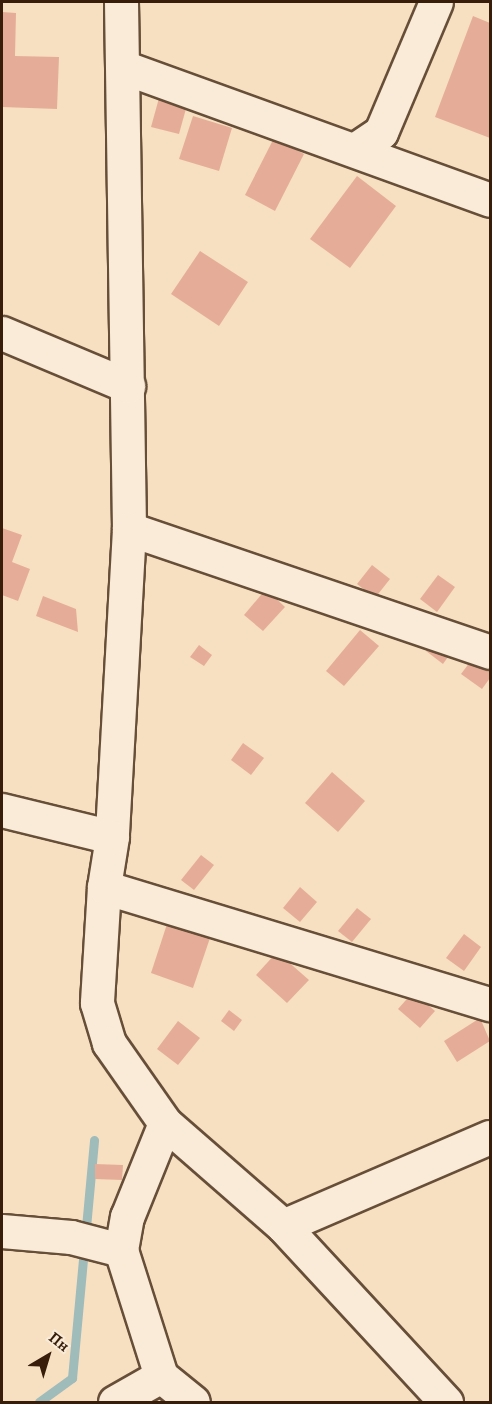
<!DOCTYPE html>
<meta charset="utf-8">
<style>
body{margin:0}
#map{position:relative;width:492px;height:1404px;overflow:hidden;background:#f6e0c1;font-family:Alegreya,serif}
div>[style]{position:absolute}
.stream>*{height:9px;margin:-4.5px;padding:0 4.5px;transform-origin:4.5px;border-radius:4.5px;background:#9fbbba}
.building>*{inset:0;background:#e5ad97}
.roads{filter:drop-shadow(2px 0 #674e38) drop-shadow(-2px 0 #674e38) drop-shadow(0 2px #674e38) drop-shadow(0 -2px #674e38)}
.minor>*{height:33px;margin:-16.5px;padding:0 16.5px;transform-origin:16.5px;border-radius:16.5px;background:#f9ebd7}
span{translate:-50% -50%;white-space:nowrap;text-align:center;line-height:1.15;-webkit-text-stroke:5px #f9ebd7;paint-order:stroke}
.frame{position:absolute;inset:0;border:3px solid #371d0a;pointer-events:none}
.north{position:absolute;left:18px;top:1326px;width:60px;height:60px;-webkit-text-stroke:4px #f9ebd7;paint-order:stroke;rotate:38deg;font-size:16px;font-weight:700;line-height:24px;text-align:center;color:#371d0a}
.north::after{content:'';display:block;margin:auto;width:21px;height:27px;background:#371d0a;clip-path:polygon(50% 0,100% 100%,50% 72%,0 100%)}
</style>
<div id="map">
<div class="stream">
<div style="left:39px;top:1402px;width:41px;rotate:-36deg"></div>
<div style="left:72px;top:1378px;width:239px;rotate:-84.7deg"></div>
</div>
<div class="building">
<div style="clip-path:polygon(2px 12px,16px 13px,15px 56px,59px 57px,57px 109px,2px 107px)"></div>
<div style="clip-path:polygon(473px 16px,490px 23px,490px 138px,435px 117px)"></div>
<div style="clip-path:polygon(159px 98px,187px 105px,179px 134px,151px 127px)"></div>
<div style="clip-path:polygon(193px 116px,232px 128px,219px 171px,179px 159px)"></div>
<div style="clip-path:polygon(274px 138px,304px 154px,275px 211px,245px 195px)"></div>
<div style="clip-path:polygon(357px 176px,396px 206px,350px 268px,310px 239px)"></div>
<div style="clip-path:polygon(200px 251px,248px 282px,219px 326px,171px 294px)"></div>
<div style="clip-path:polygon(2px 528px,22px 535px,12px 562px,30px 569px,18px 601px,2px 595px)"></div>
<div style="clip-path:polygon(372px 565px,390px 579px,375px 598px,357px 584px)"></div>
<div style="clip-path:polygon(438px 575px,455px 587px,437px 612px,420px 599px)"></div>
<div style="clip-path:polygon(266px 589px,285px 607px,263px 631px,244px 615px)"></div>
<div style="clip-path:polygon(43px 596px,76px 609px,78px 632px,36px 616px)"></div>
<div style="clip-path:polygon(360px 630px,379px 646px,344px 686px,326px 671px)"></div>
<div style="clip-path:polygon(433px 641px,450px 654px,443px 664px,426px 651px)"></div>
<div style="clip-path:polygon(199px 645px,212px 655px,204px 666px,190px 657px)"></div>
<div style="clip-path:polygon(473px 658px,490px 671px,490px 678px,482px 689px,461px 674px)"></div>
<div style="clip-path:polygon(243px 743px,264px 758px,251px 775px,231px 760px)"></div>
<div style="clip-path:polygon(332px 772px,365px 801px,338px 832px,305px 803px)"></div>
<div style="clip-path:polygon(201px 855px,214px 865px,194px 890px,181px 880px)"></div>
<div style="clip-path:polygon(300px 887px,317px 902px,300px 922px,283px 908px)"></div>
<div style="clip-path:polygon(357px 908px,371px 919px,352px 942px,338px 931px)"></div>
<div style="clip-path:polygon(167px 924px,210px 938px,193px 988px,151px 973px)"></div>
<div style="clip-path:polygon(464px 934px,481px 947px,464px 971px,446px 958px)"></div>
<div style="clip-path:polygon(277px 952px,309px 980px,287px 1003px,256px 975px)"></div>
<div style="clip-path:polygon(413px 992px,435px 1011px,420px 1028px,398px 1009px)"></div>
<div style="clip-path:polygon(229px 1010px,242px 1020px,234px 1031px,221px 1021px)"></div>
<div style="clip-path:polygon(480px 1018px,490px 1041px,457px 1062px,444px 1041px)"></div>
<div style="clip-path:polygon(178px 1021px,200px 1038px,178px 1065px,157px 1049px)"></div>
<div style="clip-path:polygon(95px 1164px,123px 1165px,122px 1180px,95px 1179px)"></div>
</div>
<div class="roads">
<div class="minor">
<div style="left:121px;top:2px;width:527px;rotate:89.13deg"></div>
<div style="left:129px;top:529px;width:308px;rotate:93.2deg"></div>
<div style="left:112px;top:837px;width:51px;rotate:99.1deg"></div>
<div style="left:104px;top:887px;width:116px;rotate:93.5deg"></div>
<div style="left:97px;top:1003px;width:42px;rotate:73.3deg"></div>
<div style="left:109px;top:1043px;width:98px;rotate:55deg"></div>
<div style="left:165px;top:1123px;width:157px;rotate:41.1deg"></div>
<div style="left:283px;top:1226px;width:240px;rotate:47.2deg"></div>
<div style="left:123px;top:67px;width:390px;rotate:19.9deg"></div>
<div style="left:356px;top:149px;width:30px;rotate:-34deg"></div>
<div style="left:381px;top:132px;width:141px;rotate:-67.1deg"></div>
<div style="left:2px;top:333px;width:137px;rotate:22.8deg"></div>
<div style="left:129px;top:529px;width:381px;rotate:18.8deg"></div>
<div style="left:2px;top:810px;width:113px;rotate:13.8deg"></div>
<div style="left:104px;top:887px;width:403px;rotate:16.9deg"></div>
<div style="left:283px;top:1226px;width:225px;rotate:-23.3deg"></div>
<div style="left:2px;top:1231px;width:69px;rotate:5deg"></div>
<div style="left:71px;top:1237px;width:52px;rotate:14.6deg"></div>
<div style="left:161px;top:1376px;width:41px;rotate:39.1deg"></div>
<div style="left:115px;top:1402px;width:53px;rotate:-29.5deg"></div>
<div style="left:161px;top:1376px;width:132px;rotate:-107.6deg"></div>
<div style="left:121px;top:1250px;width:34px;rotate:-80deg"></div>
<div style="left:127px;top:1217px;width:101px;rotate:-68deg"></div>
</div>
</div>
<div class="frame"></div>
<div class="north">Пн</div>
</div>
